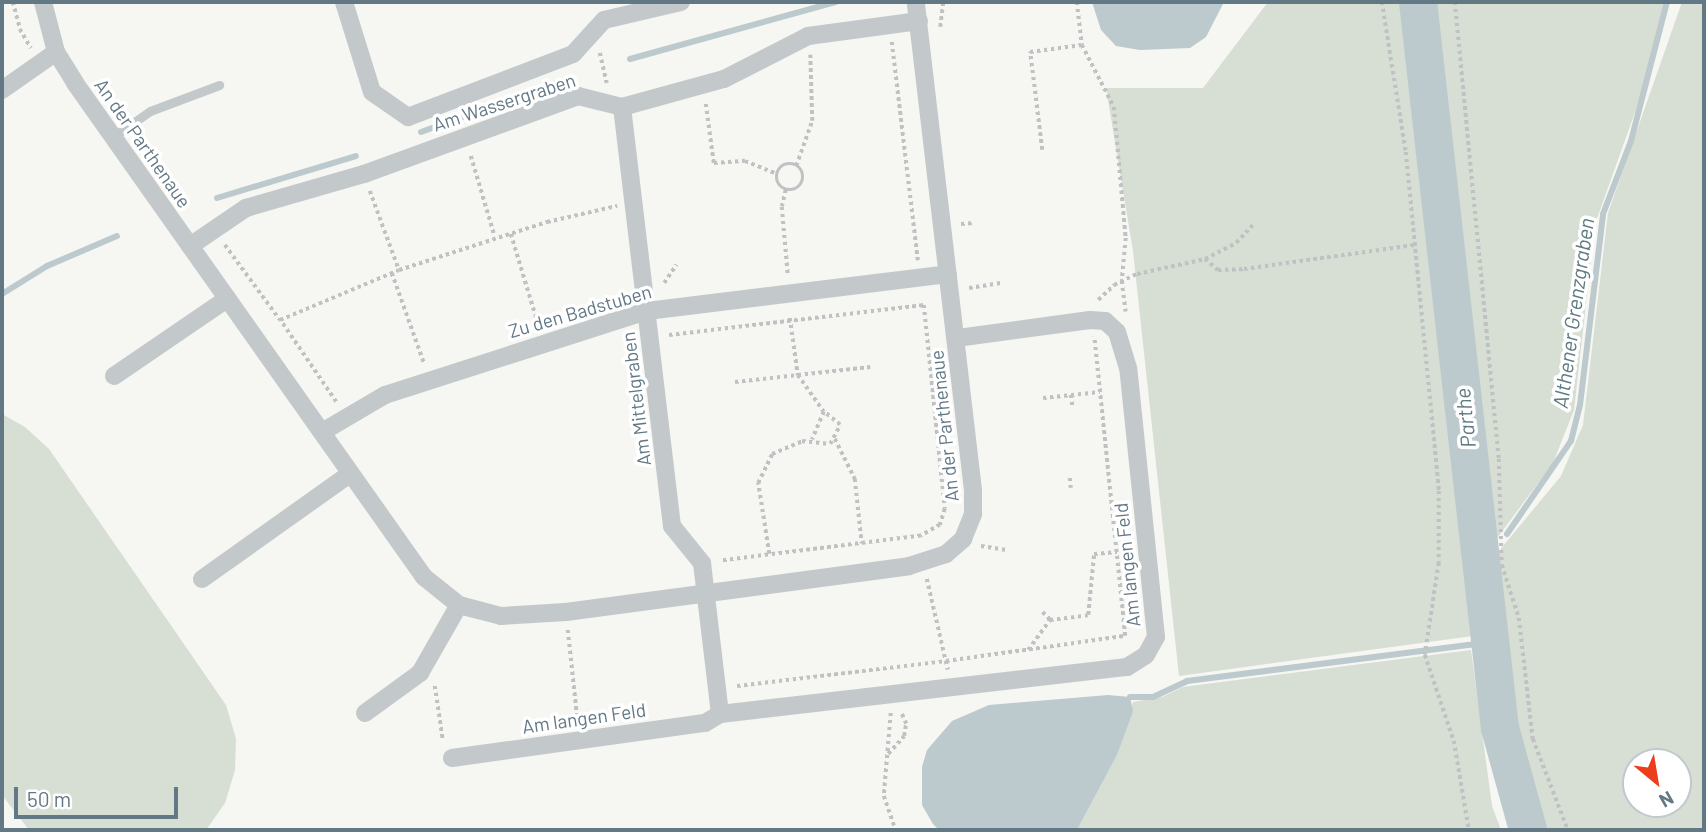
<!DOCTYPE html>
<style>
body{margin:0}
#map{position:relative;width:1706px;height:832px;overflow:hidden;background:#f6f6f2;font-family:Barlow,sans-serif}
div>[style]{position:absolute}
.green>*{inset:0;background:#d7ded3}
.water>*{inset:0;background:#bcc9cd}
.stream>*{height:6px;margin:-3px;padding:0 3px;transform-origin:3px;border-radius:3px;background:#bcc9cd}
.river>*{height:38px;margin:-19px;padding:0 19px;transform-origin:19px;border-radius:19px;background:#bcc9cd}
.path>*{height:3.5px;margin-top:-1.75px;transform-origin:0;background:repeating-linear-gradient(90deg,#bfc1c3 0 3.5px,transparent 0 7px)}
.path>.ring{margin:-1.75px;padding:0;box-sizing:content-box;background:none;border:3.5px solid #bfc1c3;border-radius:50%}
.lane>*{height:9px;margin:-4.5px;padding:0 4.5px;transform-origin:4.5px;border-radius:4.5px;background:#c3c8ca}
.street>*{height:18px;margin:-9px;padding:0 9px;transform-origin:9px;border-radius:9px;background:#c3c8ca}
span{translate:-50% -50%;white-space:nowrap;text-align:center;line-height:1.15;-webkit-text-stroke:7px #fff;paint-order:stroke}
.street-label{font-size:19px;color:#637885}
.water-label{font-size:21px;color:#5f7b82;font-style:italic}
.frame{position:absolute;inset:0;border:4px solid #637885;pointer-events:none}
.north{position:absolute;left:1622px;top:748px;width:70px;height:70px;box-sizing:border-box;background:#fff;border:2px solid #c1c9ce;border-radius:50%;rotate:150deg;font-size:19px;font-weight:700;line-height:28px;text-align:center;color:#637885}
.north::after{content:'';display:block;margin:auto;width:24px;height:32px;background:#ed3d1b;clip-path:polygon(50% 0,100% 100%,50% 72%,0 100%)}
.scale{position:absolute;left:14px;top:787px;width:164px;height:32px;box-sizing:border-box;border:4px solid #637885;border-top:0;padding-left:9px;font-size:21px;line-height:24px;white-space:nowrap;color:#637885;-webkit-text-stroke:5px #fff;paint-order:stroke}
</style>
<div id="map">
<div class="green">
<div style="clip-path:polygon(1268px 2px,1407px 2px,1480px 635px,1179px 676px,1133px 251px,1106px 88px,1203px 88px)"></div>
<div style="clip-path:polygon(1428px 2px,1664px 2px,1643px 90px,1595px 224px,1574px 410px,1553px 463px,1486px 553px)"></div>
<div style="clip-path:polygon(evenodd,1682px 2px,1704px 2px,1704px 830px,1537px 830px,1525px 805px,1489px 563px,1561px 476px,1583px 425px,1608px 213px,1682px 2px,1678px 762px,1678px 804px,1636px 804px,1636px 762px,1678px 762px)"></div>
<div style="clip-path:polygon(2px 414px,25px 427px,49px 449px,226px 705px,236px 739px,235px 770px,225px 803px,206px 830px,29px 830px,2px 795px)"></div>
<div style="clip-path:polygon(1471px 650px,1492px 806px,1501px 830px,1077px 830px,1117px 755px,1133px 702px,1162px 697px,1183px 687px)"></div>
</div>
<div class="water">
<div style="clip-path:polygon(1092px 2px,1224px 2px,1206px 37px,1190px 48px,1140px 50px,1116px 46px,1101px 30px)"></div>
<div style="clip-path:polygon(1108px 695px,1130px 697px,1133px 711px,1117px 755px,1077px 830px,939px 830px,933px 824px,922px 805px,922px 767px,927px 750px,952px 721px,989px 705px)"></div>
</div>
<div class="stream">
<div style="left:630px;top:59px;width:214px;rotate:-15.5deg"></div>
<div style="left:421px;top:132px;width:153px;rotate:-19.9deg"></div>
<div style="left:217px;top:198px;width:145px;rotate:-16.8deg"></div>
<div style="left:2px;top:294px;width:53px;rotate:-31.9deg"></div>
<div style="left:47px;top:266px;width:76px;rotate:-23.2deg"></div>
<div style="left:1507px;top:534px;width:113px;rotate:-55.5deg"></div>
<div style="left:1571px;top:441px;width:37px;rotate:-76deg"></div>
<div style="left:1580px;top:405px;width:192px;rotate:-83.1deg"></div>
<div style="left:1603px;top:214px;width:78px;rotate:-69deg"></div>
<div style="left:1631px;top:141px;width:144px;rotate:-75.5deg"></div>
<div style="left:1482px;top:568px;width:15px;rotate:-53deg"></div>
<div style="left:1130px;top:697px;width:23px"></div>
<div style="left:1153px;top:697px;width:38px;rotate:-25deg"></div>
<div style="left:1187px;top:681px;width:305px;rotate:-7.3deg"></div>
</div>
<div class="river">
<div style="left:1418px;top:2px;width:731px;rotate:83.56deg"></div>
<div style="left:1500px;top:728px;width:106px;rotate:74.6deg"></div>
</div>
<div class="path">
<div style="left:13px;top:2px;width:28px;rotate:75deg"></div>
<div style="left:20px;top:29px;width:22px;rotate:60deg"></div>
<div style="left:1077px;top:2px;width:43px;rotate:83.4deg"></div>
<div style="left:1082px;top:45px;width:70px;rotate:62.7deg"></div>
<div style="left:1114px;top:107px;width:132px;rotate:84.8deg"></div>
<div style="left:1126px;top:238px;width:43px;rotate:95.3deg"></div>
<div style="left:1122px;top:281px;width:31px;rotate:83deg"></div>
<div style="left:1382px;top:2px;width:152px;rotate:80.9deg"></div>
<div style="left:1406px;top:152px;width:341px;rotate:84.4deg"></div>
<div style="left:1439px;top:491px;width:72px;rotate:90deg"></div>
<div style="left:1439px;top:563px;width:93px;rotate:98.7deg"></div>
<div style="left:1425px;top:655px;width:91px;rotate:71.4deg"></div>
<div style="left:1454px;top:741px;width:90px;rotate:80.4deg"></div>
<div style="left:1455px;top:2px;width:459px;rotate:84.5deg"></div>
<div style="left:1499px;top:459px;width:106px;rotate:88.4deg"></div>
<div style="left:1502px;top:565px;width:56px;rotate:72.2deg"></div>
<div style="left:1519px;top:618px;width:122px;rotate:83.4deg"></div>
<div style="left:1533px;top:739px;width:97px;rotate:69deg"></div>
<div style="left:940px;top:27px;width:25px;rotate:-83deg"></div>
<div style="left:892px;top:42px;width:220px;rotate:83.2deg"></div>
<div style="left:600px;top:53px;width:31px;rotate:77deg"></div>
<div style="left:706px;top:104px;width:60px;rotate:82.3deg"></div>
<div style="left:714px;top:163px;width:31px;rotate:-4deg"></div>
<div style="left:745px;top:161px;width:35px;rotate:22deg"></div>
<div style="left:1042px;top:150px;width:99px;rotate:-97deg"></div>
<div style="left:1030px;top:52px;width:52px;rotate:-7.7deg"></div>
<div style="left:471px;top:156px;width:84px;rotate:73.5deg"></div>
<div class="ring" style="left:777px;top:164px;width:22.5px;height:22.5px"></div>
<div style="left:796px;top:166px;width:48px;rotate:-70.4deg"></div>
<div style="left:812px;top:121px;width:66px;rotate:-91.7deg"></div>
<div style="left:786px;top:190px;width:17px;rotate:103deg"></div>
<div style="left:782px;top:207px;width:68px;rotate:85deg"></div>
<div style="left:370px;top:191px;width:84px;rotate:69.8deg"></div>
<div style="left:399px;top:270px;width:156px;rotate:-18deg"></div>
<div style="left:547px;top:222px;width:72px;rotate:-12.9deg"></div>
<div style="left:961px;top:224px;width:12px;rotate:-5deg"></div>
<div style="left:511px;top:234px;width:97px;rotate:73.2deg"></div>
<div style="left:225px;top:245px;width:93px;rotate:53.7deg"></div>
<div style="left:1205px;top:259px;width:17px;rotate:40deg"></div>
<div style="left:1218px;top:270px;width:26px;rotate:-2deg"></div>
<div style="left:1244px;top:269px;width:172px;rotate:-8deg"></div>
<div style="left:392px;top:273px;width:96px;rotate:70.4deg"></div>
<div style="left:664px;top:283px;width:22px;rotate:-56deg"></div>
<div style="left:969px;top:288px;width:32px;rotate:-9deg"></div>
<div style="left:1098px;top:300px;width:22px;rotate:-43deg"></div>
<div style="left:1114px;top:285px;width:25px;rotate:-26deg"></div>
<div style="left:1137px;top:274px;width:70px;rotate:-12.4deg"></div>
<div style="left:1205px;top:259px;width:35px;rotate:-27deg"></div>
<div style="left:1236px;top:243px;width:25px;rotate:-47deg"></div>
<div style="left:790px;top:318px;width:58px;rotate:82deg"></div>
<div style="left:798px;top:375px;width:45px;rotate:54.9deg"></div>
<div style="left:669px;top:335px;width:257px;rotate:-6.7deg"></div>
<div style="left:924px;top:305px;width:205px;rotate:84.1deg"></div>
<div style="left:945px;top:509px;width:17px;rotate:107deg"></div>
<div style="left:940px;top:525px;width:22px;rotate:150deg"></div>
<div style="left:921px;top:536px;width:202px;rotate:172.9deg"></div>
<div style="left:735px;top:382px;width:136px;rotate:-6.3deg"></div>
<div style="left:1071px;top:395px;width:14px;rotate:82deg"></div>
<div style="left:1043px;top:398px;width:57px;rotate:-6deg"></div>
<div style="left:336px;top:402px;width:99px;rotate:-124.3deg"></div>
<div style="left:280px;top:320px;width:129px;rotate:-22.8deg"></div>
<div style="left:835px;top:439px;width:45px;rotate:63.4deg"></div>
<div style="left:855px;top:479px;width:65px;rotate:83.9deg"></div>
<div style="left:1070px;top:478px;width:10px;rotate:84deg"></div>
<div style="left:981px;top:546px;width:26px;rotate:9deg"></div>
<div style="left:769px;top:554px;width:72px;rotate:-98.8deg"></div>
<div style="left:758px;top:483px;width:32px;rotate:-64deg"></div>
<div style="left:772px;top:454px;width:33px;rotate:-23deg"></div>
<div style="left:802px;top:441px;width:28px;rotate:6deg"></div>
<div style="left:830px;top:444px;width:21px;rotate:-62deg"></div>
<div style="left:840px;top:425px;width:21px;rotate:-141deg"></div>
<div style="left:824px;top:412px;width:30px;rotate:113deg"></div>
<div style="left:927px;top:579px;width:84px;rotate:77deg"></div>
<div style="left:946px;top:661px;width:181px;rotate:-8deg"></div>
<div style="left:1125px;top:636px;width:301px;rotate:-95.9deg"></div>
<div style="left:1050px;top:620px;width:38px;rotate:-7deg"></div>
<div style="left:1088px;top:615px;width:61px;rotate:-84.4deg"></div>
<div style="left:1094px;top:554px;width:23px;rotate:-5deg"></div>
<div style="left:568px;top:630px;width:94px;rotate:83.9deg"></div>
<div style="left:1028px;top:650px;width:37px;rotate:-54deg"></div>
<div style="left:1050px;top:620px;width:11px;rotate:-135deg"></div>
<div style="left:435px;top:686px;width:55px;rotate:81.6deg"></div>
<div style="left:737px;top:686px;width:210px;rotate:-6.8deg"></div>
<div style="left:946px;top:661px;width:9px;rotate:77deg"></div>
<div style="left:891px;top:713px;width:83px;rotate:94.8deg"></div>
<div style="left:884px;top:796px;width:36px;rotate:71deg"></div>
<div style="left:888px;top:754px;width:24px;rotate:-48deg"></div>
<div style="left:904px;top:736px;width:12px;rotate:-81deg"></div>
<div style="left:906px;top:724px;width:12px;rotate:-114deg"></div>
</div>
<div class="lane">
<div style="left:113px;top:137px;width:45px;rotate:-35.1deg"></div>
<div style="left:150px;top:111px;width:74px;rotate:-20.6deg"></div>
</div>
<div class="street">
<div style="left:43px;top:2px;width:52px;rotate:75.4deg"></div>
<div style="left:56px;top:52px;width:36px;rotate:58deg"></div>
<div style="left:75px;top:83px;width:605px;rotate:54.76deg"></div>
<div style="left:424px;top:577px;width:45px;rotate:38.7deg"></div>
<div style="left:459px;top:605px;width:43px;rotate:14.7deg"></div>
<div style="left:501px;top:616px;width:65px;rotate:-3.5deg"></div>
<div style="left:566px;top:612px;width:346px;rotate:-7.6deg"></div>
<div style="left:909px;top:566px;width:39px;rotate:-18deg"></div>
<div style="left:946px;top:554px;width:23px;rotate:-41deg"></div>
<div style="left:963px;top:539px;width:27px;rotate:-68deg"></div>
<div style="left:973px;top:514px;width:24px;rotate:-90deg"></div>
<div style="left:973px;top:490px;width:491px;rotate:-96.7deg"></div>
<div style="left:344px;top:2px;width:94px;rotate:72.7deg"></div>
<div style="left:372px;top:92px;width:44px;rotate:34.8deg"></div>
<div style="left:408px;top:117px;width:177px;rotate:-20.9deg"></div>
<div style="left:573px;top:54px;width:46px;rotate:-47.6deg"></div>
<div style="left:604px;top:20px;width:79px;rotate:-13.2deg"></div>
<div style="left:2px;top:90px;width:66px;rotate:-35.1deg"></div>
<div style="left:622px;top:107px;width:422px;rotate:83.2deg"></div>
<div style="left:672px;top:526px;width:48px;rotate:51deg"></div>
<div style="left:702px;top:563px;width:152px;rotate:83.2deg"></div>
<div style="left:720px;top:714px;width:410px;rotate:-6.6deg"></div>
<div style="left:1127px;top:667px;width:22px;rotate:-32deg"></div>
<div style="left:1146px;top:655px;width:21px;rotate:-61deg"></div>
<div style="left:1156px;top:637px;width:270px;rotate:-95.9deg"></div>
<div style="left:1128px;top:368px;width:38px;rotate:-107deg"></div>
<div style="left:1117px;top:332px;width:16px;rotate:-137deg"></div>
<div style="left:1105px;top:321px;width:15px;rotate:-176deg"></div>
<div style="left:1090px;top:320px;width:135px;rotate:172.3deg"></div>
<div style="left:190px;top:246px;width:68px;rotate:-34.2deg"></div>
<div style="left:246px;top:208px;width:123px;rotate:-16.1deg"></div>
<div style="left:364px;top:174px;width:228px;rotate:-20deg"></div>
<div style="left:578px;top:96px;width:45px;rotate:14deg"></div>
<div style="left:622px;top:107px;width:106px;rotate:-15.4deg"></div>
<div style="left:724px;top:79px;width:94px;rotate:-27.1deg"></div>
<div style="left:808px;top:36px;width:112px;rotate:-7.7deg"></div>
<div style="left:114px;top:376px;width:137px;rotate:-34.3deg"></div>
<div style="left:322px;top:432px;width:73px;rotate:-30.4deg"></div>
<div style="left:385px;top:395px;width:275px;rotate:-17.8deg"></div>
<div style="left:647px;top:311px;width:303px;rotate:-7deg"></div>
<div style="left:202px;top:579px;width:181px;rotate:-35.4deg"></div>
<div style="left:365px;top:713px;width:68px;rotate:-36deg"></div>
<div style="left:420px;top:673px;width:78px;rotate:-60.2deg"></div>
<div style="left:452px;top:758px;width:255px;rotate:-7.9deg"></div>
<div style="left:705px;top:723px;width:17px;rotate:-31deg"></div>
</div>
<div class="street-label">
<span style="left:504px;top:102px;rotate:-18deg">Am Wassergraben</span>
<span style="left:143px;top:143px;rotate:55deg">An der Parthenaue</span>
<span style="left:580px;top:311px;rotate:-16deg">Zu den Badstuben</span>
<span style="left:636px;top:399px;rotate:-97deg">Am Mittelgraben</span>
<span style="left:944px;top:426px;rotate:-96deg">An der Parthenaue</span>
<span style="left:1127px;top:565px;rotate:-96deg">Am langen Feld</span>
<span style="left:584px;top:718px;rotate:-8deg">Am langen Feld</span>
</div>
<div class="water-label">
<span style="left:1573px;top:313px;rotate:-82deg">Althener Grenzgraben</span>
<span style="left:1465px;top:418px;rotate:-96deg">Parthe</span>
</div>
<div class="frame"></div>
<div class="north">N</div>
<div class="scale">50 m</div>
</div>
